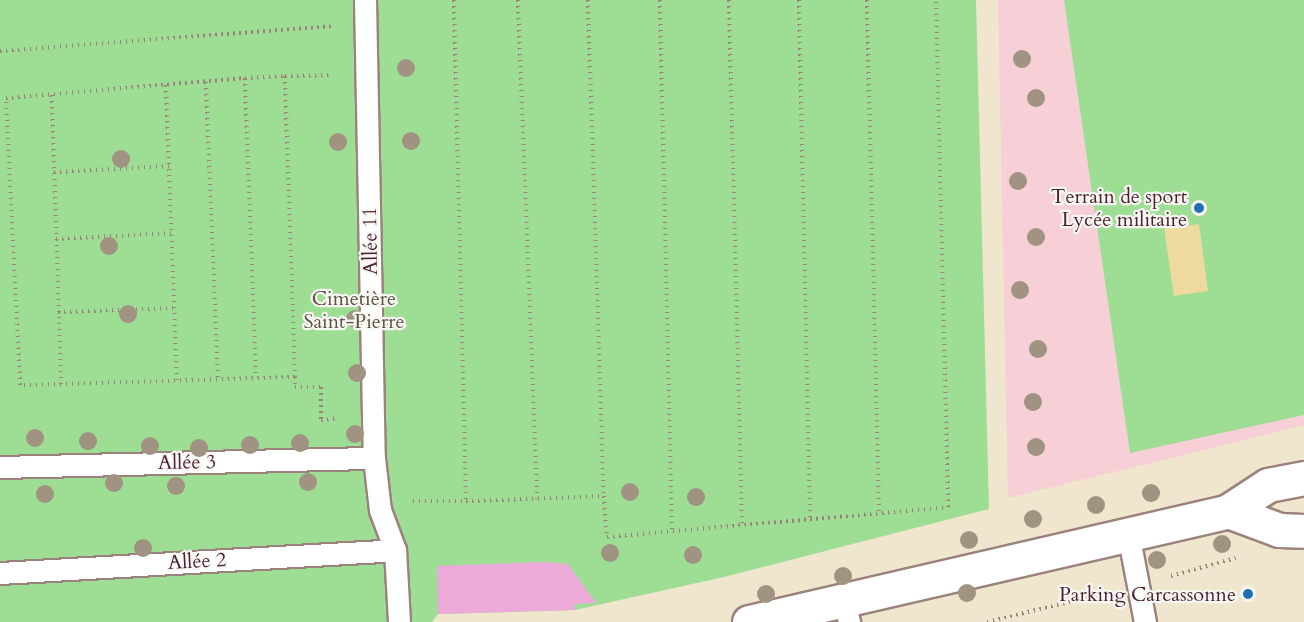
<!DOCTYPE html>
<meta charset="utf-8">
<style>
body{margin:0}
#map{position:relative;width:1304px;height:622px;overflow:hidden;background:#efe6cd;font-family:Cardo,serif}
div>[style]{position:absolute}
.built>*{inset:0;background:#f6cfd7}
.green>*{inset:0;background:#9ede94}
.sand>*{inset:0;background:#eeda9e}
.building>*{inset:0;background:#ecaad8}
.path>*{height:4px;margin-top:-2px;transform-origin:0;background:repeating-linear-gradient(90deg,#9c827c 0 1.5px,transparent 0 6px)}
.roads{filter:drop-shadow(2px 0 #9c827c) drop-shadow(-2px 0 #9c827c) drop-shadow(0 2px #9c827c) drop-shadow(0 -2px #9c827c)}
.lane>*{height:21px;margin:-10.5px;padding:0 10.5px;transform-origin:10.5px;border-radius:10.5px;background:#fff}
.secondary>*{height:33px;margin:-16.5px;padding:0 16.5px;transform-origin:16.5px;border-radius:16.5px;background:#fff}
.trees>*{width:18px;height:18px;margin:-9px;border-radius:50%;background:#a09382}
.dots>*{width:16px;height:16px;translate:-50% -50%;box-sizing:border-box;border:3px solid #f6f6f2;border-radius:50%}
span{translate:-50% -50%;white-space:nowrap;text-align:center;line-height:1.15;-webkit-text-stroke:4.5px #f6f6f2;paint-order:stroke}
.poi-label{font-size:20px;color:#4a1f2b}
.right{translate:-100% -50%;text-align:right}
.street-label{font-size:20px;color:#4a1f2b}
.park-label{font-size:20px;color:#5f4f45}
</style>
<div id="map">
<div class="built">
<div style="clip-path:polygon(998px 0,1304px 0,1304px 425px,1008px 498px)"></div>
</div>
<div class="green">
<div style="clip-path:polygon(0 0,976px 0,989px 509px,724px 577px,575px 610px,438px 614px,432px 622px,0 622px)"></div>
<div style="clip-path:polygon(1064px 0,1304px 0,1304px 415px,1130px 453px)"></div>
</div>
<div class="sand">
<div style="clip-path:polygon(1199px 224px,1208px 291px,1174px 296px,1164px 229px)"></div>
</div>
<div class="building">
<div style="clip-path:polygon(543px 562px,568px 564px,596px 603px,575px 604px,575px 610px,438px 614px,437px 566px)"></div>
</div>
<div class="path">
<div style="left:454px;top:0;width:501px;rotate:88.63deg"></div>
<div style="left:466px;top:501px;width:138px;rotate:-2.1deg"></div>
<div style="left:604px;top:496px;width:41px;rotate:85.8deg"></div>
<div style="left:607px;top:537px;width:342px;rotate:-5deg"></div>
<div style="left:948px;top:507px;width:507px;rotate:-91.36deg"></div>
<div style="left:518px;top:0;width:499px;rotate:87.8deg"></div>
<div style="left:588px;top:0;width:496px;rotate:88.2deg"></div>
<div style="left:660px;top:0;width:531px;rotate:88.71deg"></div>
<div style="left:729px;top:0;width:525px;rotate:88.58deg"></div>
<div style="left:799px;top:0;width:519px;rotate:88.79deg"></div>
<div style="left:867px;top:0;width:513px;rotate:88.66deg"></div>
<div style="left:0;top:51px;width:333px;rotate:-4.3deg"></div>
<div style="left:285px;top:76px;width:301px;rotate:88.1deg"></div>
<div style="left:295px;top:377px;width:275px;rotate:178.3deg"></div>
<div style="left:20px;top:385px;width:287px;rotate:-92.8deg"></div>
<div style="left:6px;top:98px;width:240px;rotate:-4.8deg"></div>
<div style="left:245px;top:78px;width:40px;rotate:-2.9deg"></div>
<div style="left:285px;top:76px;width:47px;rotate:-1.2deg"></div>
<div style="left:245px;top:78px;width:300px;rotate:87.9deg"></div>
<div style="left:206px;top:82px;width:297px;rotate:87.7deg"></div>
<div style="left:166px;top:85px;width:295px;rotate:87.9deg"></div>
<div style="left:52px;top:95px;width:289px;rotate:88.2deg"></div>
<div style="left:54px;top:172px;width:115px;rotate:-3deg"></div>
<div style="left:56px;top:239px;width:115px;rotate:-3deg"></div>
<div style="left:58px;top:312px;width:116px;rotate:-2deg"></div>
<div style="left:295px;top:377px;width:10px;rotate:90deg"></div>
<div style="left:295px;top:387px;width:26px"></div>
<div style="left:321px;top:387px;width:33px;rotate:90deg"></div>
<div style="left:321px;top:420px;width:17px;rotate:-7deg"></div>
<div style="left:413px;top:501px;width:53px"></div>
<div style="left:1171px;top:576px;width:67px;rotate:-15.5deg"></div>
<div style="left:987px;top:622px;width:122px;rotate:-13.7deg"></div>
</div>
<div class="roads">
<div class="lane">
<div style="left:365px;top:0;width:458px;rotate:88.9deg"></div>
<div style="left:374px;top:458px;width:52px;rotate:83.4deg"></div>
<div style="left:380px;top:510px;width:43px;rotate:69.4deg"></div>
<div style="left:395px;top:550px;width:72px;rotate:86.8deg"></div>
<div style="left:0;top:467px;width:374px;rotate:-1.4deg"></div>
<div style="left:1128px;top:533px;width:91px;rotate:79.2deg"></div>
<div style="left:0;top:573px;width:396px;rotate:-3.3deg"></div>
<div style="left:843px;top:599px;width:24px;rotate:75deg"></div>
</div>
<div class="secondary">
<div style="left:1228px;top:511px;width:54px;rotate:20.4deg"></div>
<div style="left:1279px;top:530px;width:25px;rotate:2deg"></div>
<div style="left:749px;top:622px;width:492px;rotate:-13deg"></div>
<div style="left:1228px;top:511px;width:48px;rotate:-33deg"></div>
<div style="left:1268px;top:485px;width:37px;rotate:-11deg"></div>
</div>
</div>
<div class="trees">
<div style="left:1022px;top:59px"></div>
<div style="left:406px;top:68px"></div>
<div style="left:1036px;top:98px"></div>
<div style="left:411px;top:141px"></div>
<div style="left:338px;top:142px"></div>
<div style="left:121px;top:159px"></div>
<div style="left:1018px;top:181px"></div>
<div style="left:1036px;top:237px"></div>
<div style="left:109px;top:246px"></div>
<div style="left:1020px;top:290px"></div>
<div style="left:128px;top:314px"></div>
<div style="left:355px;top:319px"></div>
<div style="left:1038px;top:349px"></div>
<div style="left:357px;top:373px"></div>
<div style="left:1033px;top:402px"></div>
<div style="left:355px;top:434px"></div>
<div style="left:35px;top:438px"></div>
<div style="left:88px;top:441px"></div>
<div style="left:300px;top:443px"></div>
<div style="left:250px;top:445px"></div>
<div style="left:150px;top:446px"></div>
<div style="left:1036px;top:447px"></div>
<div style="left:199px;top:448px"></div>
<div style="left:308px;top:482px"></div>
<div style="left:114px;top:483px"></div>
<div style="left:176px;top:486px"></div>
<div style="left:630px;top:492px"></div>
<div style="left:1151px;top:493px"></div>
<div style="left:45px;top:494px"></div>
<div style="left:696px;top:497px"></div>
<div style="left:1096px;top:505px"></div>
<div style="left:1033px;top:519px"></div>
<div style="left:969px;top:540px"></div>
<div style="left:1222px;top:544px"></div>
<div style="left:143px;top:548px"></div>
<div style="left:610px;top:553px"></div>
<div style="left:693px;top:555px"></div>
<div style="left:1157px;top:560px"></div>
<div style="left:843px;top:576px"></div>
<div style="left:967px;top:593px"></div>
<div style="left:766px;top:594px"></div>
</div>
<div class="dots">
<div style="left:1199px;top:208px;background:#1f6fb2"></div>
<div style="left:1248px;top:594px;background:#1f6fb2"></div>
</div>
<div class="poi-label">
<span class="right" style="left:1187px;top:208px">Terrain de sport<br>Lycée militaire</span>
<span class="right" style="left:1236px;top:594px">Parking Carcassonne</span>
</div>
<div class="street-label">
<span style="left:370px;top:241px;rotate:-91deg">Allée 11</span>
<span style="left:187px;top:462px;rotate:-1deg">Allée 3</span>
<span style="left:197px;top:561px;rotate:-3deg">Allée 2</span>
</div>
<div class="park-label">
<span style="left:354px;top:310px">Cimetière<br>Saint-Pierre</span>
</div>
</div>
